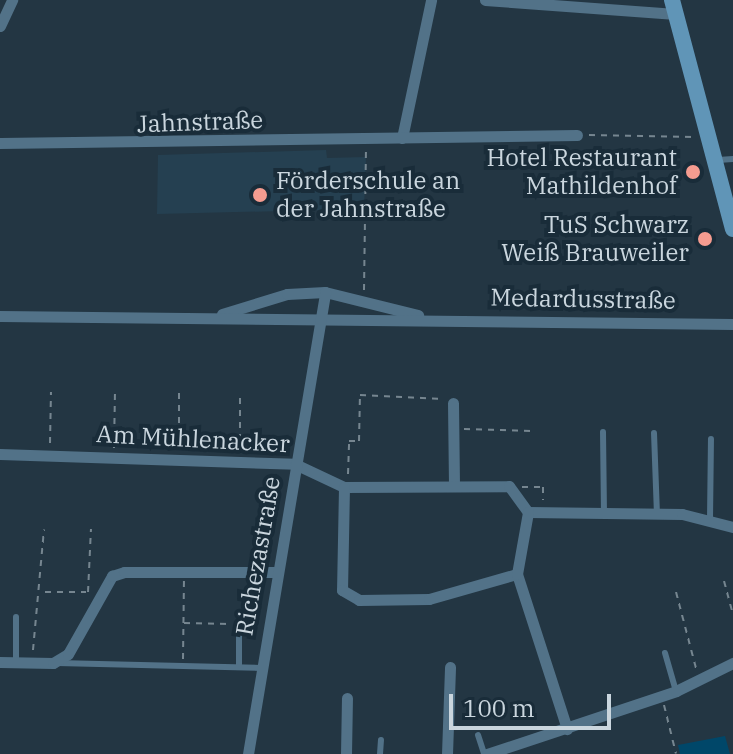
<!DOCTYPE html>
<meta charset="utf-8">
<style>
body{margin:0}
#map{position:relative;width:733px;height:754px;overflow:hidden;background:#233643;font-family:"IBM Plex Serif",serif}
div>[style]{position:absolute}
.built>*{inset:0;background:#254051}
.green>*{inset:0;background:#004769}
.path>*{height:2px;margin-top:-1px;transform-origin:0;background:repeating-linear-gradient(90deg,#768690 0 6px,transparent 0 12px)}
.lane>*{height:6px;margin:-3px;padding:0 3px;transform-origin:3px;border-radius:3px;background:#527288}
.street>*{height:11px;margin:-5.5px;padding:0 5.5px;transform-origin:5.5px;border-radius:5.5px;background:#527288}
.secondary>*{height:16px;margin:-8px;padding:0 8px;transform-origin:8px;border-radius:8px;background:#6095b7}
.dots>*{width:22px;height:22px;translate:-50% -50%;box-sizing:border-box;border:4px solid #192c39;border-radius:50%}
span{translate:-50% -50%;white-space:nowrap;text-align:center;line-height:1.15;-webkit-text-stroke:8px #192c39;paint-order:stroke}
.street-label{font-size:24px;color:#cad6de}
.poi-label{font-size:24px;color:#cad6de}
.right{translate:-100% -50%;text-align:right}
.left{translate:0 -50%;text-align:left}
.scale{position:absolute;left:449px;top:694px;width:162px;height:36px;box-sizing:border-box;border:4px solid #cad6de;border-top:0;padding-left:10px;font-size:24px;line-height:28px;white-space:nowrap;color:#cad6de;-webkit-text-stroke:6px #192c39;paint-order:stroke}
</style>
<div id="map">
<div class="built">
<div style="clip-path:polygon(326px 150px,327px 158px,366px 157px,364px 209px,157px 214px,158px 155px)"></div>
</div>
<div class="green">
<div style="clip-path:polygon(725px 736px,730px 754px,680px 754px,678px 745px)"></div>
</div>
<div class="path">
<div style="left:589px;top:135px;width:105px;rotate:1.1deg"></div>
<div style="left:364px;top:290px;width:142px;rotate:-89.2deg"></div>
<div style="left:179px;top:393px;width:55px;rotate:90deg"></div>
<div style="left:464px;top:429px;width:67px;rotate:1.7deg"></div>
<div style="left:50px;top:443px;width:51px;rotate:-88.9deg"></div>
<div style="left:114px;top:448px;width:55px;rotate:-89deg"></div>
<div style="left:240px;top:452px;width:58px;rotate:-90deg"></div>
<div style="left:348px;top:474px;width:33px;rotate:-88deg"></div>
<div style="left:349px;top:441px;width:10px"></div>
<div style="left:359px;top:441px;width:46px;rotate:-88.8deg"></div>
<div style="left:360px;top:395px;width:83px;rotate:2.8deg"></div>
<div style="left:522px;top:487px;width:21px"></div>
<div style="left:543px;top:487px;width:13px;rotate:90deg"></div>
<div style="left:724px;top:581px;width:35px;rotate:75deg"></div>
<div style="left:45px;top:592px;width:41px"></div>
<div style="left:88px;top:592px;width:63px;rotate:-87.3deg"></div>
<div style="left:676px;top:592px;width:79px;rotate:75.3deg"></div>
<div style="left:184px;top:623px;width:46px;rotate:1.2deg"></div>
<div style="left:33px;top:650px;width:121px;rotate:-84.8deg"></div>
<div style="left:183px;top:659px;width:78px;rotate:-89.3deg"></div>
<div style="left:664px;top:705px;width:50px;rotate:76.2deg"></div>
</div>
<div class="lane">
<div style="left:718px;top:160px;width:15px;rotate:-4deg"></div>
<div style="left:603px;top:432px;width:80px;rotate:89.3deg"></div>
<div style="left:654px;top:433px;width:80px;rotate:87.9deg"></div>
<div style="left:710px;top:519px;width:80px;rotate:-89.3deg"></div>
<div style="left:16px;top:617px;width:45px;rotate:90deg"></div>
<div style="left:239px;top:625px;width:42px;rotate:90deg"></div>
<div style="left:665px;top:653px;width:40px;rotate:74deg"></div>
<div style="left:57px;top:663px;width:204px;rotate:1.4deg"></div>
<div style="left:478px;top:735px;width:20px;rotate:72deg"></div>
<div style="left:380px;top:754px;width:14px;rotate:-86deg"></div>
</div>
<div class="street">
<div style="left:485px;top:0;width:191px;rotate:4.2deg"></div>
<div style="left:0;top:26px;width:29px;rotate:-65deg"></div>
<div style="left:402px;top:138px;width:141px;rotate:-78.1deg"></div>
<div style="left:0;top:143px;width:577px;rotate:-0.79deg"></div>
<div style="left:222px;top:314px;width:68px;rotate:-17.1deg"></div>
<div style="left:287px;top:294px;width:38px;rotate:-3deg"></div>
<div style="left:325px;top:292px;width:96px;rotate:13.9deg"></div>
<div style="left:0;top:316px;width:733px;rotate:0.63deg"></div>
<div style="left:453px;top:403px;width:83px;rotate:89.3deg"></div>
<div style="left:0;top:454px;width:295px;rotate:1.9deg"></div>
<div style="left:295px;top:464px;width:54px;rotate:25.1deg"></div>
<div style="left:344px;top:487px;width:165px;rotate:-0.3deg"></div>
<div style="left:509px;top:486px;width:32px;rotate:54deg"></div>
<div style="left:528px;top:512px;width:154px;rotate:0.7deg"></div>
<div style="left:682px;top:514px;width:53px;rotate:14.3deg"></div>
<div style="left:344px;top:487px;width:103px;rotate:91.1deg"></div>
<div style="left:342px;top:590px;width:20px;rotate:30deg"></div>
<div style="left:359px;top:600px;width:70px;rotate:-0.8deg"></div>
<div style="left:429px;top:599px;width:91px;rotate:-15.9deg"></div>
<div style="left:517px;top:574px;width:163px;rotate:72.1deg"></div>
<div style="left:517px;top:574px;width:63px;rotate:-79.9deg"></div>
<div style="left:0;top:662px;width:53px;rotate:1.1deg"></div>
<div style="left:53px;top:663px;width:17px;rotate:-31deg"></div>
<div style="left:68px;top:654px;width:90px;rotate:-60.6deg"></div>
<div style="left:112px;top:576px;width:13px;rotate:-18deg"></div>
<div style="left:124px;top:572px;width:154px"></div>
<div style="left:248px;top:754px;width:468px;rotate:-80.5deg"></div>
<div style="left:346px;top:754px;width:56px;rotate:-89deg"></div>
<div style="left:447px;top:754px;width:87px;rotate:-88deg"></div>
<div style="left:487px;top:754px;width:199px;rotate:-18.4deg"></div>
<div style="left:676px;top:691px;width:64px;rotate:-26.2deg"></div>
</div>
<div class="secondary">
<div style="left:672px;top:0;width:237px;rotate:75.1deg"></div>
</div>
<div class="dots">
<div style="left:693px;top:172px;background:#f59c90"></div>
<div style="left:260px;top:195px;background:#f59c90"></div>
<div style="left:705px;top:239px;background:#f59c90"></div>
</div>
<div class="street-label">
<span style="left:200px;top:122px;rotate:-2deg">Jahnstraße</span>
<span style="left:583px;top:299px;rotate:1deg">Medardusstraße</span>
<span style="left:193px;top:439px;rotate:3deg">Am Mühlenacker</span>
<span style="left:258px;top:556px;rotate:-80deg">Richezastraße</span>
</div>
<div class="poi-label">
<span class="right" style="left:677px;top:172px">Hotel Restaurant<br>Mathildenhof</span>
<span class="left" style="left:276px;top:195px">Förderschule an<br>der Jahnstraße</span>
<span class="right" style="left:689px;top:239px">TuS Schwarz<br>Weiß Brauweiler</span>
</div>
<div class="scale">100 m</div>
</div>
